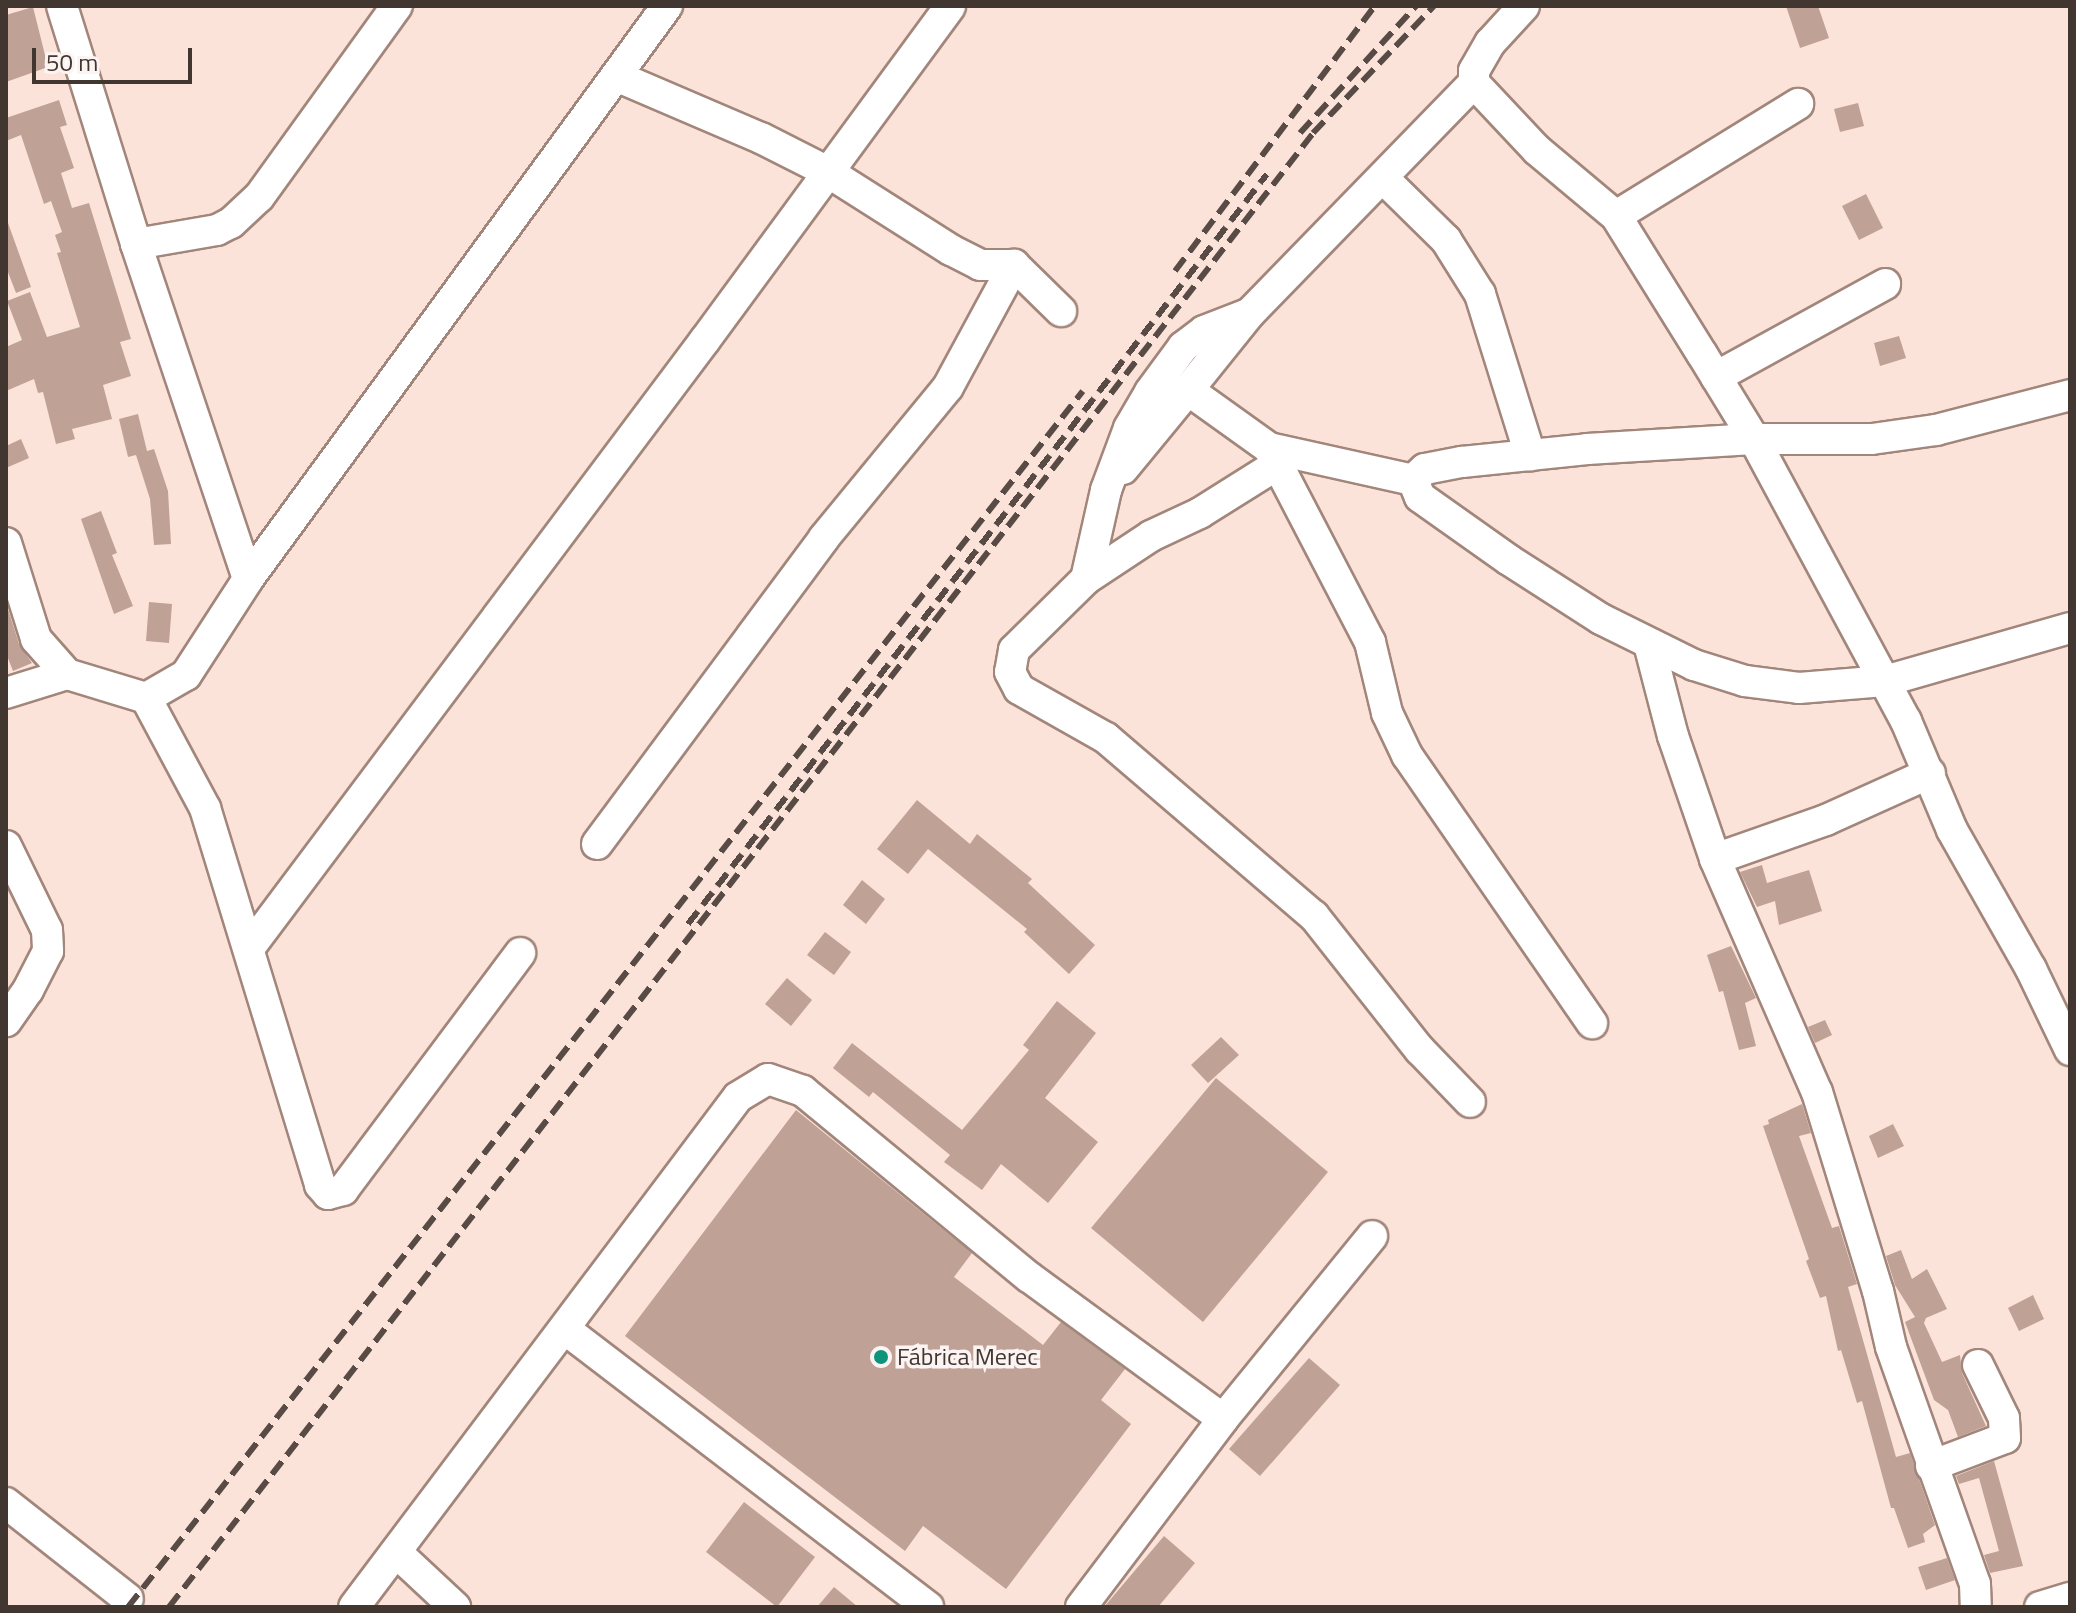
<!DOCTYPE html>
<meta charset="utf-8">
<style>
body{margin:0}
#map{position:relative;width:2076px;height:1613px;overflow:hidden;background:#fce3d9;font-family:"Titillium Web",sans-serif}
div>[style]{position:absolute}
.building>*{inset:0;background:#bfa196}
.roads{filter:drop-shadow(2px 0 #a2867b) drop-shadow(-2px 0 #a2867b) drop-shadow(0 2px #a2867b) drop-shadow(0 -2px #a2867b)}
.minor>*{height:30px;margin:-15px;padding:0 15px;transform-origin:15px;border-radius:15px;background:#fff}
.rail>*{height:6px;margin-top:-3px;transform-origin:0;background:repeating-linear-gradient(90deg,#584a44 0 16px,transparent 0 24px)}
.dots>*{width:22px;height:22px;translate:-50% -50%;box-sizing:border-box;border:4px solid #fbf4f2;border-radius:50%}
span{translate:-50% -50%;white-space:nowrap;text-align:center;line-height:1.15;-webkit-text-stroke:7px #fbf4f2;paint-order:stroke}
.poi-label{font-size:24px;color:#423631}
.left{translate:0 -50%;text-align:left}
.frame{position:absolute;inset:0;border:8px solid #423631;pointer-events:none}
.scale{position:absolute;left:32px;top:48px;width:160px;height:36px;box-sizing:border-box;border:4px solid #423631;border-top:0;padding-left:10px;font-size:24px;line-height:28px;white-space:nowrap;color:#423631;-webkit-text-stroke:6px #fbf4f2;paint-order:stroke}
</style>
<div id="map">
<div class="building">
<div style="clip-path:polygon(1786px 6px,1818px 6px,1829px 38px,1800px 48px)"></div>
<div style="clip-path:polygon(33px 7px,48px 67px,6px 82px,6px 15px)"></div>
<div style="clip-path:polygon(59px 100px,67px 125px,60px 127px,74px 168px,61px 173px,72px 208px,89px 203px,131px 339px,120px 342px,131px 376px,103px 385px,112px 419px,72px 429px,75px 439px,56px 444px,43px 392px,38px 393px,34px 379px,6px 391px,6px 347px,22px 340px,7px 301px,30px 292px,47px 337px,80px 327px,57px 253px,61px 252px,55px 235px,62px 232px,51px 201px,44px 204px,21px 135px,6px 141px,6px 118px)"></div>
<div style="clip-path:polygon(1858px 103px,1864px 126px,1840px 132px,1834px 109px)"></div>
<div style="clip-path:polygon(1866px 194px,1883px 228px,1859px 240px,1842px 206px)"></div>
<div style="clip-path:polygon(8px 223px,31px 287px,16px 293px,6px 267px)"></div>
<div style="clip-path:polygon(1899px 336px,1906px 358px,1880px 366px,1874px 343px)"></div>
<div style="clip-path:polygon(138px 414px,147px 451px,154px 449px,168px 491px,171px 544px,154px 545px,150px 499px,136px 455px,128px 457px,119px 419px)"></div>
<div style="clip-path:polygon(21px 439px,29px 458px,6px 468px,6px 446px)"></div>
<div style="clip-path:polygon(101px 511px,117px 553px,112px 555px,133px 606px,114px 614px,81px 519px)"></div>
<div style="clip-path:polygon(149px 602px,172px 604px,169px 643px,146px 641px)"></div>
<div style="clip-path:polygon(6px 603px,19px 644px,32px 663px,13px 671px,6px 653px)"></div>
<div style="clip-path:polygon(917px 800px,970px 844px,977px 834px,1032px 879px,1028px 883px,1095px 945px,1069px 974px,1024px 932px,1027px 929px,928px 849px,908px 874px,877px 849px)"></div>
<div style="clip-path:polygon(1762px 865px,1767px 883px,1809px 870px,1822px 911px,1779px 925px,1775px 901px,1757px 907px,1740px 872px)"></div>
<div style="clip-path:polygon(862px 880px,885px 899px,866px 924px,843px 905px)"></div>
<div style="clip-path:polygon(825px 932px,851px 952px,834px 975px,807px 955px)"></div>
<div style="clip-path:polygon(1731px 946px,1756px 998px,1745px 1003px,1756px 1046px,1739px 1050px,1723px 991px,1719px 992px,1707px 955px)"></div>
<div style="clip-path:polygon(787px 978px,812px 1000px,791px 1026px,765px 1004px)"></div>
<div style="clip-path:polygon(1057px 1001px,1096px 1033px,1045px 1098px,1098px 1142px,1048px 1203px,1001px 1164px,982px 1190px,944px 1162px,950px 1155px,873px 1092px,869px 1097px,833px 1068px,852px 1043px,962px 1130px,1029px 1050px,1023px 1045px)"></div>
<div style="clip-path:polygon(1825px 1020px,1832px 1035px,1815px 1043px,1808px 1027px)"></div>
<div style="clip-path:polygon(1221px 1037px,1239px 1055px,1208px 1083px,1191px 1065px)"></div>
<div style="clip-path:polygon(1216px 1078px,1328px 1172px,1203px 1322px,1091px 1228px)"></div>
<div style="clip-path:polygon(1802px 1104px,1811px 1133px,1799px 1136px,1832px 1228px,1839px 1226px,1857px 1284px,1848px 1287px,1896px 1457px,1910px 1453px,1935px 1525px,1923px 1534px,1925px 1542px,1908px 1548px,1894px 1508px,1891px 1508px,1862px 1401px,1857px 1403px,1841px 1350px,1838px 1351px,1826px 1296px,1820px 1298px,1806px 1261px,1809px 1259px,1763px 1126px,1769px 1124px,1768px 1120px)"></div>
<div style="clip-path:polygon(796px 1110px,972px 1253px,954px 1277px,1043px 1345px,1061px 1322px,1125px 1369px,1101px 1400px,1131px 1424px,1006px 1589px,923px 1526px,905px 1551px,625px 1336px)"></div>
<div style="clip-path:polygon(1893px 1124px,1904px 1146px,1878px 1158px,1869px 1136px)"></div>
<div style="clip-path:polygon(1901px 1250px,1912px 1279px,1927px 1269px,1947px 1309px,1926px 1318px,1924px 1323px,1942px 1362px,1960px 1355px,1962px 1373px,1986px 1426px,1958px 1437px,1948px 1410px,1934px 1400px,1905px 1322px,1915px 1317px,1895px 1285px,1886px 1256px)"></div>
<div style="clip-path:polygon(2033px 1295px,2044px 1319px,2019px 1331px,2008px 1308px)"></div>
<div style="clip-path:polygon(1309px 1358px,1340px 1385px,1260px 1476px,1229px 1449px)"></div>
<div style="clip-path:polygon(1994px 1461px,2023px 1566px,1990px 1573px,1984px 1555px,1999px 1551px,1979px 1478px,1959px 1484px,1956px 1476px)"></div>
<div style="clip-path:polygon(744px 1502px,815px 1557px,777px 1607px,706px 1552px)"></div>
<div style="clip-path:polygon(1164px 1536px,1195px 1563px,1158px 1607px,1104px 1607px)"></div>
<div style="clip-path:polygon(1947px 1558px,1955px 1580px,1926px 1590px,1918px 1567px)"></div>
<div style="clip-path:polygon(834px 1587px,858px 1607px,817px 1607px)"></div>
</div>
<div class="roads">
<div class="minor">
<div style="left:62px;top:6px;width:249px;rotate:72.7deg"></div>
<div style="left:136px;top:244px;width:353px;rotate:71.5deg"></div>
<div style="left:1524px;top:6px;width:50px;rotate:132.6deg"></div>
<div style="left:1490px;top:43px;width:32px;rotate:120deg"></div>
<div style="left:1474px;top:71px;width:12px;rotate:90deg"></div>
<div style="left:1474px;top:83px;width:92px;rotate:46.8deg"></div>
<div style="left:1537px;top:150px;width:103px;rotate:39.9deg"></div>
<div style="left:1616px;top:216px;width:163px;rotate:58.1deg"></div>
<div style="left:1702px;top:354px;width:100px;rotate:58.5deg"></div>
<div style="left:1754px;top:439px;width:320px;rotate:61.7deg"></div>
<div style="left:1906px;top:721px;width:118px;rotate:67.1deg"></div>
<div style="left:1952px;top:830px;width:160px;rotate:60.4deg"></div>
<div style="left:2031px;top:969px;width:90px;rotate:64.3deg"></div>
<div style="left:616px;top:76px;width:158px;rotate:23.2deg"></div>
<div style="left:761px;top:138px;width:75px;rotate:26.9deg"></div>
<div style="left:828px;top:172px;width:146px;rotate:32.4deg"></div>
<div style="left:951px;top:250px;width:33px;rotate:27deg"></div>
<div style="left:980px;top:265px;width:34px"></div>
<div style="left:1384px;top:179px;width:87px;rotate:44.5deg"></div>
<div style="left:1446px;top:240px;width:64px;rotate:57.8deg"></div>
<div style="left:1480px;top:294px;width:169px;rotate:72.7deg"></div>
<div style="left:1616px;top:216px;width:214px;rotate:-31.6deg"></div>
<div style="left:136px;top:244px;width:82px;rotate:-9.8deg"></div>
<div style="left:217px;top:230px;width:16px;rotate:-27deg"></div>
<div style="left:231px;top:223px;width:38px;rotate:-43deg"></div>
<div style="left:259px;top:197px;width:236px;rotate:-54.2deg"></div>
<div style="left:1014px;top:265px;width:66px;rotate:44.4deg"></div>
<div style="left:1716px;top:377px;width:193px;rotate:-28.8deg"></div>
<div style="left:1269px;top:448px;width:219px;rotate:62.5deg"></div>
<div style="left:1370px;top:642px;width:73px;rotate:76.5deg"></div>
<div style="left:1387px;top:713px;width:47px;rotate:64.5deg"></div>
<div style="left:1407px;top:755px;width:326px;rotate:55.4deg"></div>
<div style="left:1278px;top:464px;width:92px;rotate:147.9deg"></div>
<div style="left:1200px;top:513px;width:54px;rotate:154.9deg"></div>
<div style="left:1151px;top:536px;width:78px;rotate:146.5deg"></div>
<div style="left:1086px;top:579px;width:101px;rotate:135.4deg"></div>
<div style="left:1014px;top:650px;width:22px;rotate:100deg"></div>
<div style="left:1010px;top:672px;width:19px;rotate:62deg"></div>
<div style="left:1019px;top:689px;width:100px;rotate:29.4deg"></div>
<div style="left:1106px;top:738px;width:274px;rotate:40.6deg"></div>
<div style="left:1314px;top:916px;width:171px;rotate:51.7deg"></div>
<div style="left:1420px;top:1050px;width:72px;rotate:46.1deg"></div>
<div style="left:1123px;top:469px;width:102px;rotate:-50.6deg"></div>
<div style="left:1413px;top:480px;width:18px;rotate:68deg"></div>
<div style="left:1420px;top:497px;width:109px;rotate:35.3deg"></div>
<div style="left:1509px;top:560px;width:109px;rotate:32.7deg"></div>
<div style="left:1601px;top:619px;width:104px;rotate:26.3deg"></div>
<div style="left:1694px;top:665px;width:53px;rotate:17.4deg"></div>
<div style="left:1745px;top:681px;width:54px;rotate:7.4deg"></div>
<div style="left:1799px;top:688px;width:86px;rotate:-4.7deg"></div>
<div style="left:1885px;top:681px;width:192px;rotate:-16deg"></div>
<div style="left:1413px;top:480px;width:148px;rotate:-167.5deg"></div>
<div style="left:1269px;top:448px;width:100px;rotate:-144.4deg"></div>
<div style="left:1188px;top:390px;width:99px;rotate:-51.2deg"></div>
<div style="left:1250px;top:313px;width:321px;rotate:-45.8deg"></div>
<div style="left:1413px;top:480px;width:16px;rotate:-43deg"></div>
<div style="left:1425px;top:469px;width:38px;rotate:-11deg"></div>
<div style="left:1462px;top:462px;width:126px;rotate:-5.9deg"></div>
<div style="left:1587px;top:449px;width:167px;rotate:-3.4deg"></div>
<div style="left:1754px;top:439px;width:118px"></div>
<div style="left:1872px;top:439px;width:65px;rotate:-8deg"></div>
<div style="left:1936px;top:430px;width:138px;rotate:-14.6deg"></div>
<div style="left:6px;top:543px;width:101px;rotate:72.6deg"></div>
<div style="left:36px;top:639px;width:47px;rotate:48.5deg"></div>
<div style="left:67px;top:674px;width:83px;rotate:16.9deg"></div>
<div style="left:146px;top:698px;width:46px;rotate:-29.9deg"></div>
<div style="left:186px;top:675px;width:114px;rotate:-57.1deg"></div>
<div style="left:248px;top:579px;width:710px;rotate:-53.82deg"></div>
<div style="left:1086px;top:579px;width:91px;rotate:-77.3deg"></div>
<div style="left:1106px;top:490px;width:66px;rotate:-69.6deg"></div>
<div style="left:1129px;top:428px;width:42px;rotate:-59.7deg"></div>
<div style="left:1150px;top:392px;width:56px;rotate:-53.7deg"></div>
<div style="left:1183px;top:347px;width:26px;rotate:-37deg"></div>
<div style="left:1204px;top:331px;width:47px;rotate:-21.1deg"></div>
<div style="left:1649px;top:644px;width:95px;rotate:75.4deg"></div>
<div style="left:1673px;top:736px;width:130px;rotate:71.1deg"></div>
<div style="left:1715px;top:859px;width:254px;rotate:66.4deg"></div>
<div style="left:1817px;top:1092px;width:208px;rotate:73deg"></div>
<div style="left:1878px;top:1291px;width:57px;rotate:76.9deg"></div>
<div style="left:1891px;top:1347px;width:251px;rotate:70.5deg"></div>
<div style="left:1975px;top:1584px;width:23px;rotate:88deg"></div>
<div style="left:6px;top:693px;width:64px;rotate:-17.3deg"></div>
<div style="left:146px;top:698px;width:125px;rotate:61.8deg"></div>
<div style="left:205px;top:808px;width:394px;rotate:73deg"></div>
<div style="left:320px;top:1185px;width:12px;rotate:48deg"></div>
<div style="left:328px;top:1194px;width:16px;rotate:-15deg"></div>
<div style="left:343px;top:1190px;width:296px;rotate:-53.2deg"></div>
<div style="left:597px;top:844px;width:381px;rotate:-53.4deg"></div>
<div style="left:824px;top:538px;width:195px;rotate:-50.6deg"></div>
<div style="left:948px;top:387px;width:139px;rotate:-61.6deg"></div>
<div style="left:6px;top:846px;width:93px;rotate:64deg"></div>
<div style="left:47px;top:930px;width:21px;rotate:87deg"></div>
<div style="left:48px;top:951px;width:44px;rotate:117.1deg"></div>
<div style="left:28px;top:990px;width:38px;rotate:125deg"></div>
<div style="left:1715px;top:859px;width:118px;rotate:-19.4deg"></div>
<div style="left:1826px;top:820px;width:114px;rotate:-24.3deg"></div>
<div style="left:250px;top:947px;width:759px;rotate:-53.15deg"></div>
<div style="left:705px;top:340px;width:414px;rotate:-53.7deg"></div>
<div style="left:566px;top:1330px;width:456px;rotate:37.4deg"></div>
<div style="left:1931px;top:1466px;width:79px;rotate:-20.7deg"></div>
<div style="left:2005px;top:1438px;width:20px;rotate:-93deg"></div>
<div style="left:2004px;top:1418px;width:59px;rotate:-116.1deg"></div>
<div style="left:6px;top:1503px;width:155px;rotate:38.2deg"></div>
<div style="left:396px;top:1552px;width:81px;rotate:43deg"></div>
<div style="left:354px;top:1607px;width:638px;rotate:-53.02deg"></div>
<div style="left:738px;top:1097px;width:35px;rotate:-31deg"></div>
<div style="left:768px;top:1079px;width:37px;rotate:19deg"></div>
<div style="left:803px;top:1091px;width:293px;rotate:39.5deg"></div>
<div style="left:1029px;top:1277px;width:240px;rotate:36.2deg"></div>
<div style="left:1081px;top:1607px;width:236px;rotate:-52.9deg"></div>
<div style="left:1223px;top:1419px;width:236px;rotate:-50.8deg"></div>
<div style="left:2040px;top:1607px;width:31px;rotate:-17deg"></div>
</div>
</div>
<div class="rail">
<div style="left:1300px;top:133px;width:172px;rotate:-47.6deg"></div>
<div style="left:1175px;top:271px;width:332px;rotate:-53deg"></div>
<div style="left:688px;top:924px;width:947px;rotate:-52.33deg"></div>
<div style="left:128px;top:1607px;width:1546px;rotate:-51.86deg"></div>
<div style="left:169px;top:1607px;width:1866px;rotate:-52.18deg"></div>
<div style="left:1313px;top:133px;width:175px;rotate:-46.4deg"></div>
</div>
<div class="dots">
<div style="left:881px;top:1357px;background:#0e937c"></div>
</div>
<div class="poi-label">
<span class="left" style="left:897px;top:1357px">Fábrica Merec</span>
</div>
<div class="frame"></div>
<div class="scale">50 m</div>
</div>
